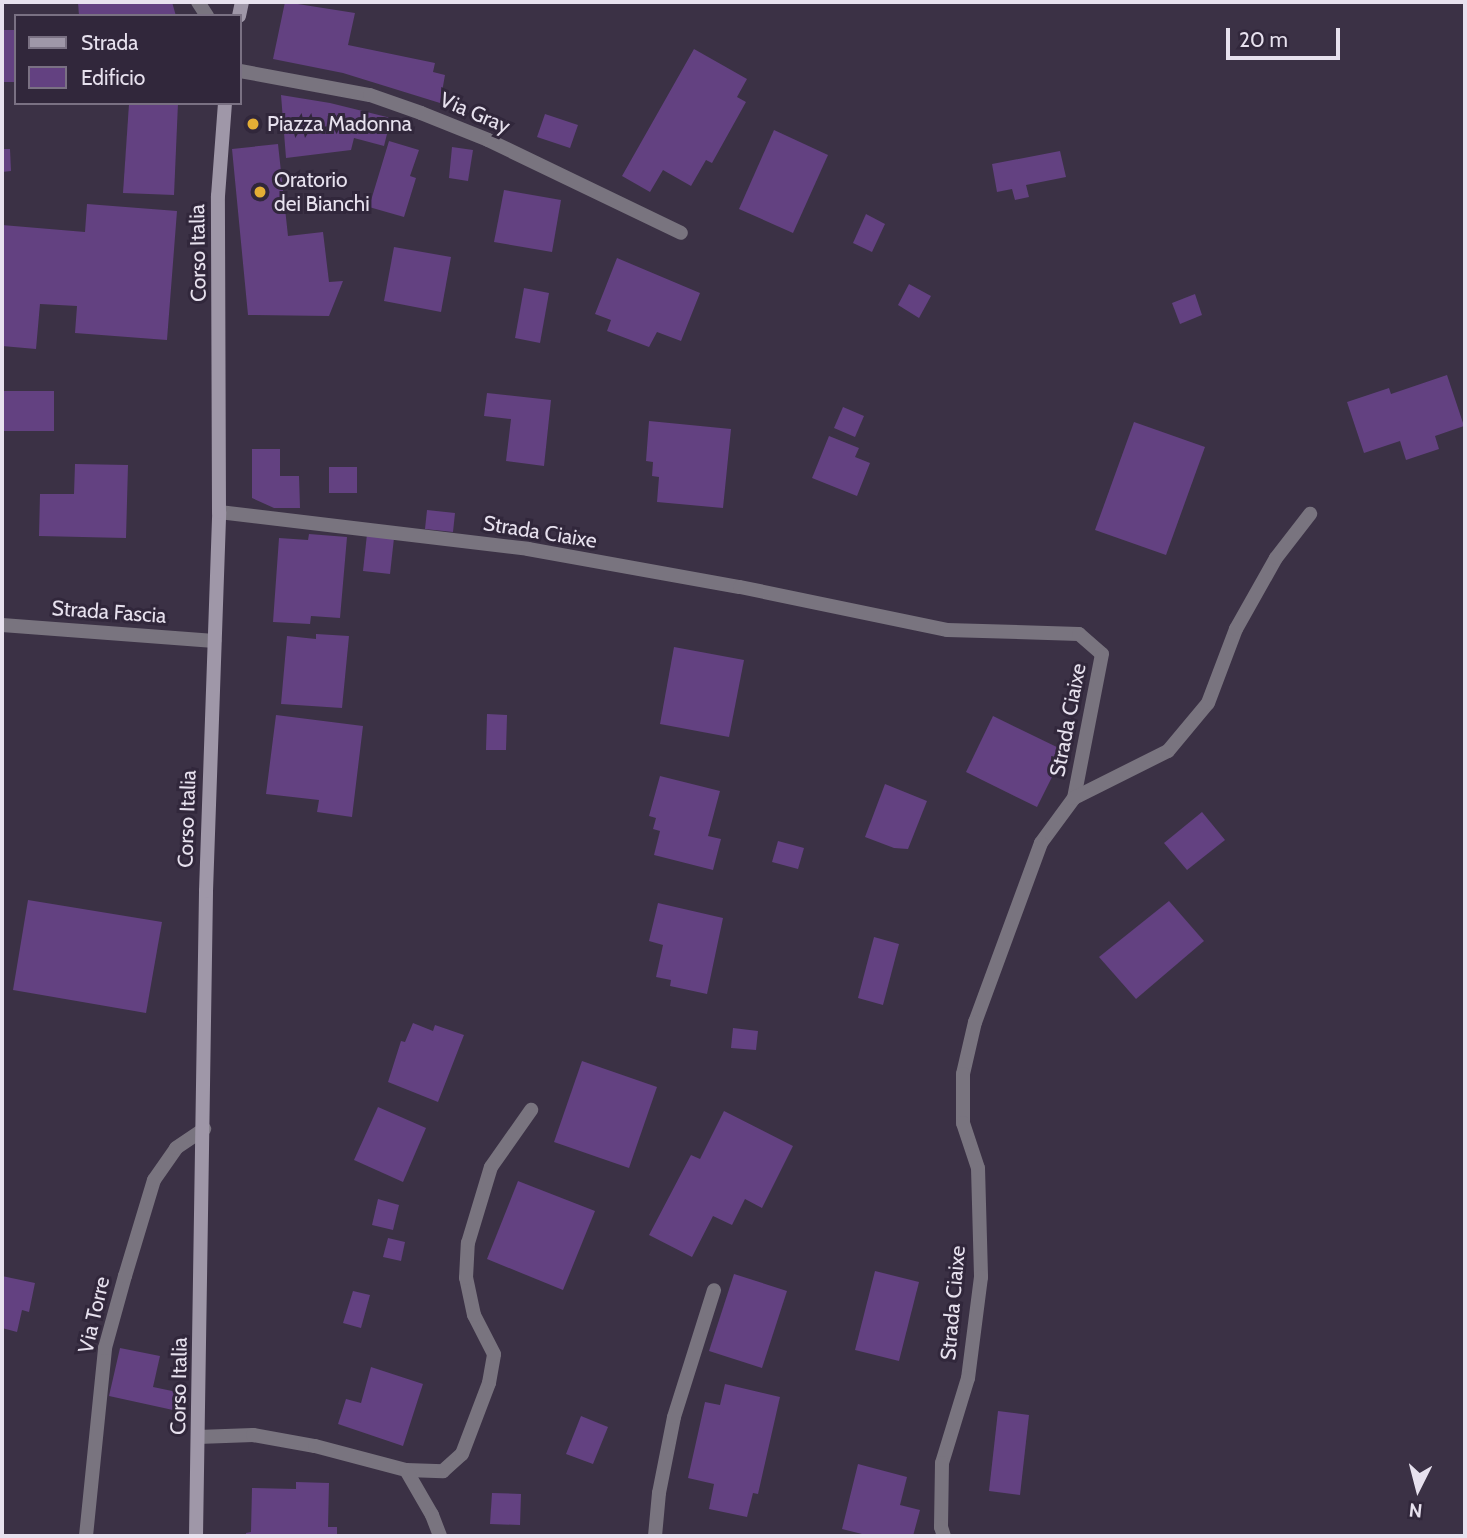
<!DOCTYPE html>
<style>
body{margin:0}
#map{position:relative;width:1467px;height:1538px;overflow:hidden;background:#3b3145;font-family:Cabin,sans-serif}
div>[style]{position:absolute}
.building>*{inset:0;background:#634181}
.service>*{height:14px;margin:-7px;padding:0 7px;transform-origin:7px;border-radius:7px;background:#79747f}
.minor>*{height:14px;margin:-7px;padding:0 7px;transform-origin:7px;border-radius:7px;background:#79747f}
.secondary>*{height:14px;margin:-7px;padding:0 7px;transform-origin:7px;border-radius:7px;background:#9f97a8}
.dots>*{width:19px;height:19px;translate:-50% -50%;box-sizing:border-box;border:4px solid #31273b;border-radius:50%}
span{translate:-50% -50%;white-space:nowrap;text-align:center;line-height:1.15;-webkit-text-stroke:6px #31273b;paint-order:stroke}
.street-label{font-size:21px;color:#e7e1ee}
.poi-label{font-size:21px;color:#e7e1ee}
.left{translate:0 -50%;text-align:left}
.frame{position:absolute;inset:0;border:4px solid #e7e1ee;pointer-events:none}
.legend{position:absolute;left:14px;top:14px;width:228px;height:91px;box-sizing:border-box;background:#31273b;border:2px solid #7a7183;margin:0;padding:9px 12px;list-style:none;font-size:21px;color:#e7e1ee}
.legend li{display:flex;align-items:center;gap:14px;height:35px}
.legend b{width:35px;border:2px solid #7a7183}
.north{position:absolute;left:1383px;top:1454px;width:70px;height:70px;-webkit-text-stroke:5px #31273b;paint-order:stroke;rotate:186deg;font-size:19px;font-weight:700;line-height:28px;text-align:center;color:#e7e1ee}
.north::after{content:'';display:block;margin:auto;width:24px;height:32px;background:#e7e1ee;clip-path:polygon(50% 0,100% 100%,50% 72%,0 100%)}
.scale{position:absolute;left:1226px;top:28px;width:114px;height:32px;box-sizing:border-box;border:4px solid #e7e1ee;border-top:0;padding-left:9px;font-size:21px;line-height:24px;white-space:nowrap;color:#e7e1ee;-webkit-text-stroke:5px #31273b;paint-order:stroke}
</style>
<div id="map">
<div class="building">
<div style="clip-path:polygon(78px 2px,172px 2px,176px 16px,79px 16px)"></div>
<div style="clip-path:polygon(285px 2px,355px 13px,348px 45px,435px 63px,433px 72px,445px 75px,440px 103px,343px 73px,273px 59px)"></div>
<div style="clip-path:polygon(2px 30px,16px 30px,16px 82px,2px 82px)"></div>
<div style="clip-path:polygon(694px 49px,747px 79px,737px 97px,746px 102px,712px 163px,706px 160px,691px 186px,663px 170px,650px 192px,622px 176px)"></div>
<div style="clip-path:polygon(281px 95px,330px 103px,391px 118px,384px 146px,354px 138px,351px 150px,286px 158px)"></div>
<div style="clip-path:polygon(152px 103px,178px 103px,174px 195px,123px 193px,129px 104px)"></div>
<div style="clip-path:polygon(545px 114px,578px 125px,570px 148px,537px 137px)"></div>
<div style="clip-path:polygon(774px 130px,828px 155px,793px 233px,739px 209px)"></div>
<div style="clip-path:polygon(389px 141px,419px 150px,410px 176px,416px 178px,404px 217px,369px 207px)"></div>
<div style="clip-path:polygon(278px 144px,288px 236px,323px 232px,329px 282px,343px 281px,329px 316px,248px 315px,232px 149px)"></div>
<div style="clip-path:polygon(452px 147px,473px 150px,468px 181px,449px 178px)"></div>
<div style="clip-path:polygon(2px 149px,10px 149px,11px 171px,2px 172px)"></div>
<div style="clip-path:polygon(1060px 151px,1066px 177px,1026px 185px,1029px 197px,1015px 200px,1012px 189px,997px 192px,992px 164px)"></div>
<div style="clip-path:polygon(504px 190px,561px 200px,552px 252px,494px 242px)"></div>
<div style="clip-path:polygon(87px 204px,177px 211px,167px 340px,75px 333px,77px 306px,40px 304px,36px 349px,2px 346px,2px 225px,85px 232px)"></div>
<div style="clip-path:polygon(866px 214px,885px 224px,872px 252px,853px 243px)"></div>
<div style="clip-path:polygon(394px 247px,451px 257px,441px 312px,384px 301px)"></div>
<div style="clip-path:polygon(617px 258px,700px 293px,681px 341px,657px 332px,649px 347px,607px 331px,611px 320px,595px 314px)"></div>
<div style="clip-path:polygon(909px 284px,931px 296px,919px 318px,898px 305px)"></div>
<div style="clip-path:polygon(524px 288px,549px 293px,540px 343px,515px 338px)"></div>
<div style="clip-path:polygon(1195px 294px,1202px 315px,1180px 324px,1172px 303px)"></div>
<div style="clip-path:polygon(1447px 375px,1464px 426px,1435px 436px,1439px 449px,1406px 460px,1400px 441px,1364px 453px,1347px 402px,1389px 388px,1391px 394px)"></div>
<div style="clip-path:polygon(2px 391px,54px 391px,54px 431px,2px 431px)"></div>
<div style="clip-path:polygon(487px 393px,551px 400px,544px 466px,506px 461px,511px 419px,484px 416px)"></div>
<div style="clip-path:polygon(843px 407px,864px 416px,855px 437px,834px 428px)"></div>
<div style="clip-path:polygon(649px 421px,731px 429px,723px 508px,657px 502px,659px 477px,652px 476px,653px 462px,646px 461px)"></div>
<div style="clip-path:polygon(1134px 422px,1205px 447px,1166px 555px,1095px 530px)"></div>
<div style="clip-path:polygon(829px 436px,859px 448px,855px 457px,870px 463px,857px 496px,812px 478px)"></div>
<div style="clip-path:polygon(252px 449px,280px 449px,280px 476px,299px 476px,300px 508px,274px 508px,252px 498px)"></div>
<div style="clip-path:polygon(75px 464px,128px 465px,126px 538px,39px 536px,40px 494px,74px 494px)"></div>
<div style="clip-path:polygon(329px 467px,357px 467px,357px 493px,329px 493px)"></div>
<div style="clip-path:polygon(427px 510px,455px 513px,453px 532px,425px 529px)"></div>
<div style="clip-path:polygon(309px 534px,347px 537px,340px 618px,311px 616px,310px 624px,273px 622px,279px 538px,308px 540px)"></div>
<div style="clip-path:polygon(367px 534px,394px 538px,390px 574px,363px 571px)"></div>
<div style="clip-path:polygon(316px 634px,349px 636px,342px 708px,281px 704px,287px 636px,316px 639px)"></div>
<div style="clip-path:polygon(674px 647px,744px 660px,729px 737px,660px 724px)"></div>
<div style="clip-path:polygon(487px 714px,507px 715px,506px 750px,486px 750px)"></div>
<div style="clip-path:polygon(276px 715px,363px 726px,352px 817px,317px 812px,319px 800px,266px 794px)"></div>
<div style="clip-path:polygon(993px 716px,1065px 751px,1037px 807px,966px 772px)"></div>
<div style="clip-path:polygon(660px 776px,720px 791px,708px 836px,721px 839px,713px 870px,654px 855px,660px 831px,653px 829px,656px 818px,649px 816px)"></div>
<div style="clip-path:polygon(885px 784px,927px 801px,908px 849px,894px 848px,865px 837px)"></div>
<div style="clip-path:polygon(1202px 812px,1225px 840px,1187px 870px,1164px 843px)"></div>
<div style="clip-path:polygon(778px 841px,804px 848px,798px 869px,772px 862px)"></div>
<div style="clip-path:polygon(28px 900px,162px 922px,146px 1013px,13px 990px)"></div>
<div style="clip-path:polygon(1169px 901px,1204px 941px,1136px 999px,1099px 957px)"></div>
<div style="clip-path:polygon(658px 903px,723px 918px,707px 994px,670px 986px,671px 980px,656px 977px,663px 945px,649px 941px)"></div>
<div style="clip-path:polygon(874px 937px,899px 944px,883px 1005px,858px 998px)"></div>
<div style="clip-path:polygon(413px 1023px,433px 1031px,435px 1025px,464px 1035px,438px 1102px,388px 1082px,401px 1041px,405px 1042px)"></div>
<div style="clip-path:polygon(733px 1028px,758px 1031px,756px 1050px,731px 1048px)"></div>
<div style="clip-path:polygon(582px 1061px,657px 1087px,629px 1168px,554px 1142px)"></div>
<div style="clip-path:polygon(378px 1107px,426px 1128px,403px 1182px,354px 1160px)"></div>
<div style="clip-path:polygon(724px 1111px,793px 1146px,762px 1208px,745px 1199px,732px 1225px,713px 1216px,692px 1257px,649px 1235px,691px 1155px,700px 1159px)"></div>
<div style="clip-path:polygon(518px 1181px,595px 1211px,563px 1290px,487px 1259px)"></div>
<div style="clip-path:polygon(378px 1199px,399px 1205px,393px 1230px,372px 1225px)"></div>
<div style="clip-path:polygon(388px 1238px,405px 1242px,401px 1261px,383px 1257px)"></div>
<div style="clip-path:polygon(875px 1271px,919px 1282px,899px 1361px,855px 1350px)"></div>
<div style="clip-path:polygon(734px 1274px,787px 1291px,762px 1368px,709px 1351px)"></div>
<div style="clip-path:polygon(2px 1276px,35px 1283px,29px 1312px,22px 1310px,17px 1332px,2px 1328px)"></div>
<div style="clip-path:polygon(353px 1291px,370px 1295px,361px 1328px,343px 1323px)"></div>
<div style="clip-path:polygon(120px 1348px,160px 1356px,153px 1387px,177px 1392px,173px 1410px,109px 1396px)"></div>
<div style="clip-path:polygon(371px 1367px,423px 1384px,403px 1446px,338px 1424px,346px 1399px,361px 1403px)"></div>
<div style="clip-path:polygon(725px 1384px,780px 1397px,758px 1494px,753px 1493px,747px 1517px,709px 1509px,714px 1484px,688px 1478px,705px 1402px,720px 1405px)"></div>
<div style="clip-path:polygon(998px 1411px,1029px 1415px,1020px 1495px,989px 1491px)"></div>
<div style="clip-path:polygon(581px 1416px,608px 1427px,593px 1464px,566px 1454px)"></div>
<div style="clip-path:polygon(858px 1464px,907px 1477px,900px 1505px,920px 1510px,913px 1536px,870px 1536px,842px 1529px)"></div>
<div style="clip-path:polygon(296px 1482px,329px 1483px,328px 1527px,337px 1527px,337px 1536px,246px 1536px,246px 1533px,251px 1532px,252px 1488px,296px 1489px)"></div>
<div style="clip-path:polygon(492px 1493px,521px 1494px,520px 1525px,490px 1524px)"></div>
</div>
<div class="service">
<div style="left:240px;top:71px;width:132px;rotate:10.5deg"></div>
<div style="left:370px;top:95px;width:54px;rotate:19.4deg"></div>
<div style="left:421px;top:113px;width:72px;rotate:21.9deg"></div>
<div style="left:488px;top:140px;width:214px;rotate:25.7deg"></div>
<div style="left:2px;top:625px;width:213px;rotate:4.3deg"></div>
<div style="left:198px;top:1437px;width:55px;rotate:-2.1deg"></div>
<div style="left:253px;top:1435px;width:63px;rotate:10.1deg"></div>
<div style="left:315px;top:1446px;width:94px;rotate:14.8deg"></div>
<div style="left:406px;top:1470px;width:37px;rotate:2deg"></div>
<div style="left:443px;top:1471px;width:25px;rotate:-42deg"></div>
<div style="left:462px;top:1454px;width:76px;rotate:-69.2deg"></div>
<div style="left:489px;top:1383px;width:29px;rotate:-80deg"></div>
<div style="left:494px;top:1354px;width:44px;rotate:-117.1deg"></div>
<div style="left:474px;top:1315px;width:38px;rotate:-102deg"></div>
<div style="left:466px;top:1278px;width:35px;rotate:-87deg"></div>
<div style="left:468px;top:1243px;width:79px;rotate:-73.2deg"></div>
<div style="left:491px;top:1167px;width:70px;rotate:-54.9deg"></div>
<div style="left:406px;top:1470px;width:52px;rotate:60deg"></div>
<div style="left:432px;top:1515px;width:22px;rotate:69deg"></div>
<div style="left:655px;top:1536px;width:43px;rotate:-84.7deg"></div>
<div style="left:659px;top:1493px;width:77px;rotate:-78.8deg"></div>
<div style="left:674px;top:1417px;width:133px;rotate:-72.5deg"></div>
</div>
<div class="minor">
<div style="left:198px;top:2px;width:17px;rotate:57deg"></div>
<div style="left:219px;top:512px;width:311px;rotate:6.8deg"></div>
<div style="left:528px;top:549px;width:215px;rotate:10.2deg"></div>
<div style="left:740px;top:587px;width:211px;rotate:11.7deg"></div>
<div style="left:947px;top:630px;width:132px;rotate:1.7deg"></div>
<div style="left:1079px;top:634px;width:30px;rotate:41deg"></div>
<div style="left:1102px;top:654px;width:147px;rotate:101deg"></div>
<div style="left:1074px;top:798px;width:56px;rotate:126.3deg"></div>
<div style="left:1041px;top:843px;width:191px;rotate:110.2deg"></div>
<div style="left:975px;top:1022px;width:53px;rotate:103deg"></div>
<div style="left:963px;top:1074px;width:49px;rotate:90deg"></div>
<div style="left:963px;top:1123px;width:47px;rotate:71.6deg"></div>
<div style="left:978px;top:1168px;width:109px;rotate:88.4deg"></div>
<div style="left:981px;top:1277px;width:102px;rotate:97.3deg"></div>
<div style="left:968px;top:1378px;width:89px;rotate:107deg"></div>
<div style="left:942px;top:1463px;width:64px;rotate:90.9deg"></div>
<div style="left:941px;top:1527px;width:9px;rotate:72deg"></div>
<div style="left:1074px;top:798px;width:105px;rotate:-26.6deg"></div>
<div style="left:1168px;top:751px;width:62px;rotate:-50.2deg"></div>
<div style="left:1208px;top:703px;width:79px;rotate:-69.3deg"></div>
<div style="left:1236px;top:629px;width:81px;rotate:-60.6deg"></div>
<div style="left:1276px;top:558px;width:56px;rotate:-52.3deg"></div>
<div style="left:86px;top:1536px;width:189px;rotate:-84.2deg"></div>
<div style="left:105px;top:1348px;width:75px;rotate:-74.5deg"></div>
<div style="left:125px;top:1276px;width:100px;rotate:-73.2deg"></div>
<div style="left:154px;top:1180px;width:39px;rotate:-55deg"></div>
<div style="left:176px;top:1148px;width:34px;rotate:-34deg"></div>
</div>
<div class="secondary">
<div style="left:239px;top:16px;width:14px;rotate:-78deg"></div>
<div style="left:196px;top:1536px;width:645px;rotate:-89.11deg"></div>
<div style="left:206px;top:891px;width:379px;rotate:-88deg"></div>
<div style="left:219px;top:512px;width:316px;rotate:-90.2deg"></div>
<div style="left:218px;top:196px;width:93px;rotate:-85.7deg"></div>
</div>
<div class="dots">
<div style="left:253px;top:124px;background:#e4ae35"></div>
<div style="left:260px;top:192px;background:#e4ae35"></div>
</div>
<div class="street-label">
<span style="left:475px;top:113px;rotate:23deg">Via Gray</span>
<span style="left:198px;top:253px;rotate:-91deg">Corso Italia</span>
<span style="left:540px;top:532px;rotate:9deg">Strada Ciaixe</span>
<span style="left:109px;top:612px;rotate:4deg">Strada Fascia</span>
<span style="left:1068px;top:720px;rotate:-79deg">Strada Ciaixe</span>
<span style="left:187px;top:819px;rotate:-88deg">Corso Italia</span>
<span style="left:953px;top:1303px;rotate:-85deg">Strada Ciaixe</span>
<span style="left:94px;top:1315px;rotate:-77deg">Via Torre</span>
<span style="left:179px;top:1386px;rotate:-89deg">Corso Italia</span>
</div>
<div class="poi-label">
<span class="left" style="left:267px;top:124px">Piazza Madonna</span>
<span class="left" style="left:274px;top:192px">Oratorio<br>dei Bianchi</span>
</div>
<div class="frame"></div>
<ul class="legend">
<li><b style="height:9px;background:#9f97a8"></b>Strada</li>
<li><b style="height:19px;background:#634181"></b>Edificio</li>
</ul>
<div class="north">N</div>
<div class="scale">20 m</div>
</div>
